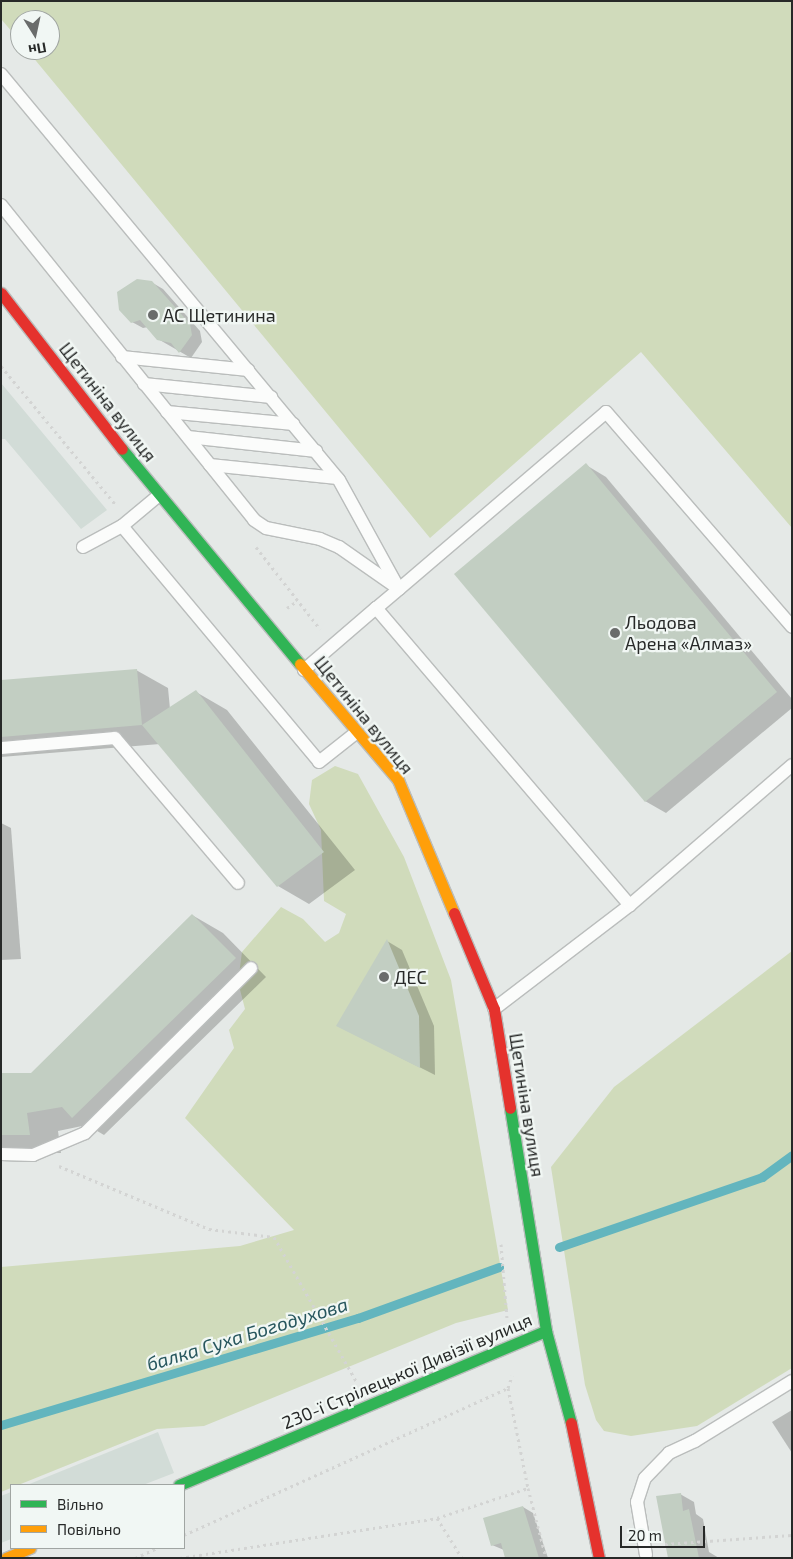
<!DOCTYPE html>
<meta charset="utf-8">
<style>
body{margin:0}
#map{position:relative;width:793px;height:1559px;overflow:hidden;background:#e5e9e7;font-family:"Exo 2",sans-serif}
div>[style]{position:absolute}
.built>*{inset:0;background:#d2dcd7}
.green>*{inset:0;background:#d0dbbb}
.shadow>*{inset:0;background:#0003}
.stream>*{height:9px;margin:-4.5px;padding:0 4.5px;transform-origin:4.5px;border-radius:4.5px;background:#63b5be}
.building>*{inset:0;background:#c2cec2}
.path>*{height:3px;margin-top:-1.5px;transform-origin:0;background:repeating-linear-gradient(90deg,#d3d4d3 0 2.5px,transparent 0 6.5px)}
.roads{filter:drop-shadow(1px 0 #babdbc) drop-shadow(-1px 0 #babdbc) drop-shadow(0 1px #babdbc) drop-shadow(0 -1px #babdbc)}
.lane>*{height:12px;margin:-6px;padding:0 6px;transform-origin:6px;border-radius:6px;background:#fbfcfb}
.fast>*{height:11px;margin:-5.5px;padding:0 5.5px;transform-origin:5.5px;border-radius:5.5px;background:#30b455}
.slow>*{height:11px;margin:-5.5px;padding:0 5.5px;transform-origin:5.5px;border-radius:5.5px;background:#ff9f0a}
.jam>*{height:11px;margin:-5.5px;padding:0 5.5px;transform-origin:5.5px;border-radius:5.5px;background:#e5322d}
.dots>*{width:14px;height:14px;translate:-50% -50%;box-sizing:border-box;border:2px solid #f1f7f4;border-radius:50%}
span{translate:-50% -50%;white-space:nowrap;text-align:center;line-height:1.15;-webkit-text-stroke:4.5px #f1f7f4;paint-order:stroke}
.poi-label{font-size:18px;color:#272928}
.left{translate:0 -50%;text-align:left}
.street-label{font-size:18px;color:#272928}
.water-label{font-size:19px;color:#28575e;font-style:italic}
.frame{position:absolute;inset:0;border:2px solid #272928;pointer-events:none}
.legend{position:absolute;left:10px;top:1484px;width:175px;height:65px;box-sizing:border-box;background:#f1f7f4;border:1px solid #a0a5a2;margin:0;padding:6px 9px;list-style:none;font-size:15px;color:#272928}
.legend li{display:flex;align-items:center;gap:10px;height:25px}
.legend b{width:25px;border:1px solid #a0a5a2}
.north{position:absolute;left:10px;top:10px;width:50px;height:50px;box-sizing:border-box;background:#f1f7f4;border:1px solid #a0a5a2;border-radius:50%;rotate:170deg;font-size:14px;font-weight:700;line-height:20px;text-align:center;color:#272928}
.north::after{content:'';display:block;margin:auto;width:18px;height:22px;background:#6a6c6b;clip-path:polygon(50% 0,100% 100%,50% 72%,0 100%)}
.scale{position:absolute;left:620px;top:1526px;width:85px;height:22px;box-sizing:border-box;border:2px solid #272928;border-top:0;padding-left:6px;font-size:15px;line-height:18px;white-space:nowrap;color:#272928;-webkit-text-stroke:4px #f1f7f4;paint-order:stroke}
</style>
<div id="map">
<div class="built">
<div style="clip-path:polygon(1px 383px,107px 510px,81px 529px,5px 439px,1px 439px)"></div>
<div style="clip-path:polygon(158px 1432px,174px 1473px,143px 1485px,27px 1485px)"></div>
<div style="clip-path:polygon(11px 1492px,11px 1539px,1px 1543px,1px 1496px)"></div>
</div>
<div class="green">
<div style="clip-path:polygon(1px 1px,792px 1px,792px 528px,641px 352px,430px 538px,27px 50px,50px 50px,50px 20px,20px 20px,20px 41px,1px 19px)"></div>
<div style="clip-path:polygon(335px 766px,358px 774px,404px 857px,451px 980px,508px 1310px,456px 1323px,204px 1426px,157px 1429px,1px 1492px,1px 1267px,240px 1246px,294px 1230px,185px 1118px,234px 1048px,229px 1030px,245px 1009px,238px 982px,242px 952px,281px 907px,303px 919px,325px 942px,339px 933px,346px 914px,324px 901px,321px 830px,309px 804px,312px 780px)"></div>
<div style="clip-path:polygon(792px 951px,792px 1368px,697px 1426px,631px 1436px,604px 1431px,596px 1420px,585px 1385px,551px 1167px,614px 1087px)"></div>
</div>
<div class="shadow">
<div style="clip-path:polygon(151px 282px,163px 289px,200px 331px,202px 342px,191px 358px,158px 339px,148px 327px,143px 328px,132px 322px)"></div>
<div style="clip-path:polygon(586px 465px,606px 477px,792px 699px,792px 708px,666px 813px,645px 801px)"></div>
<div style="clip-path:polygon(136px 670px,168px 688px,170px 709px,196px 692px,227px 710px,355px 870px,309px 904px,278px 886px,160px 744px,1px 757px,1px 681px)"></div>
<div style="clip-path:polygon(1px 823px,11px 828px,21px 959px,1px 960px)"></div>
<div style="clip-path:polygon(192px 915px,223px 933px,266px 977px,104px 1135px,87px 1125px,58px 1131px,61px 1153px,1px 1152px,1px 1074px,31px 1074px)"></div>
<div style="clip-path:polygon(387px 941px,402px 950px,434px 1026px,435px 1075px,354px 1034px)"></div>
<div style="clip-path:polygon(792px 1410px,792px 1453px,772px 1422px)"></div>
<div style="clip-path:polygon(680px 1494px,694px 1502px,696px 1514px,703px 1519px,709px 1552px,719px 1558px,670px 1558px)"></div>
<div style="clip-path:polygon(523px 1507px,533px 1513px,548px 1558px,506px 1558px,504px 1550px,492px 1545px)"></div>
</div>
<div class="stream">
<div style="left:559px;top:1247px;width:215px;rotate:-19deg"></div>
<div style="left:762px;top:1177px;width:37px;rotate:-36deg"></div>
<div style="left:1px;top:1425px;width:373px;rotate:-16.7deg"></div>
<div style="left:358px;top:1318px;width:150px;rotate:-19.9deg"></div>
</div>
<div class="building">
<div style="clip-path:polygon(137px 279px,152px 281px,190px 324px,192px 335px,179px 353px,171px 343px,157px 340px,140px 320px,131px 323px,119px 310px,117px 292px)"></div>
<div style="clip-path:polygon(586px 463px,777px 692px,645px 802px,454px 574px)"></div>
<div style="clip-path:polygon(137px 669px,142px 725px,1px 737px,1px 680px)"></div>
<div style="clip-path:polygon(196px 690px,324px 852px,277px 887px,142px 725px)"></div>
<div style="clip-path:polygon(192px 914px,236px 958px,72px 1118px,62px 1107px,27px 1113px,30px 1135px,1px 1135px,1px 1073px,31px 1073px)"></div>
<div style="clip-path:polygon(387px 939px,419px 1016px,420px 1068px,336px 1026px)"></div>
<div style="clip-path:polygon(681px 1493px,683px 1511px,689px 1509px,699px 1558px,668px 1558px,656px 1496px)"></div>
<div style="clip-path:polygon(523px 1506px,539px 1558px,505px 1558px,501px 1543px,491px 1546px,483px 1518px)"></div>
</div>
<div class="path">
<div style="left:1px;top:366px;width:179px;rotate:50.4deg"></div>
<div style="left:256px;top:547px;width:104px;rotate:52deg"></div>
<div style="left:287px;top:608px;width:12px;rotate:-35deg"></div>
<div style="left:59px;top:1166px;width:163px;rotate:22.8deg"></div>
<div style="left:209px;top:1229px;width:65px;rotate:7deg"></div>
<div style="left:274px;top:1237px;width:166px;rotate:60.3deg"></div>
<div style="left:501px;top:1244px;width:74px;rotate:85.4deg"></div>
<div style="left:508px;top:1388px;width:13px;rotate:-72deg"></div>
<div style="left:437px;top:1518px;width:47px;rotate:58deg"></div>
<div style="left:184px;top:1535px;width:356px;rotate:-24.4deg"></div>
<div style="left:508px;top:1388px;width:102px;rotate:78.7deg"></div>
<div style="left:665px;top:1544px;width:127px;rotate:-4.1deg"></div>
<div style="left:135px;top:1558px;width:24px;rotate:-24deg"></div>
<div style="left:180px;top:1558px;width:260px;rotate:-8.8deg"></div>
<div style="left:437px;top:1518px;width:96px;rotate:-18.2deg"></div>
<div style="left:528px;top:1488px;width:72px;rotate:75.6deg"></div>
</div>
<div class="roads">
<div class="lane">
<div style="left:1px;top:74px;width:528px;rotate:50.22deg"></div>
<div style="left:339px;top:480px;width:124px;rotate:61.2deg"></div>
<div style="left:399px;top:589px;width:30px;rotate:140deg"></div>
<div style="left:1px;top:205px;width:404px;rotate:51.2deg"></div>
<div style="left:254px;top:520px;width:14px;rotate:34deg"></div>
<div style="left:266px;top:528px;width:55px;rotate:11.5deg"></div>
<div style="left:320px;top:539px;width:21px;rotate:23deg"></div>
<div style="left:339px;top:547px;width:73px;rotate:35deg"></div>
<div style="left:399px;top:589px;width:272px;rotate:-40.5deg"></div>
<div style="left:606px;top:412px;width:284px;rotate:49.1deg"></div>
<div style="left:122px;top:357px;width:127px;rotate:5.9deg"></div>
<div style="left:144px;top:384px;width:128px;rotate:5.8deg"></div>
<div style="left:167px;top:412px;width:127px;rotate:5.4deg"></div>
<div style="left:188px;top:437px;width:129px;rotate:6.2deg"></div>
<div style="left:210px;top:465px;width:128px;rotate:5.8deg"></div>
<div style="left:158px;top:496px;width:47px;rotate:140.2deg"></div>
<div style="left:122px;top:526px;width:307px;rotate:50.1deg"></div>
<div style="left:319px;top:762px;width:48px;rotate:-38.3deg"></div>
<div style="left:83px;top:547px;width:44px;rotate:-28.3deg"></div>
<div style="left:304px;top:670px;width:95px;rotate:-40.7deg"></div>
<div style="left:376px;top:608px;width:391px;rotate:49.5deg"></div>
<div style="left:630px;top:905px;width:171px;rotate:142.6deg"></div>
<div style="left:1px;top:748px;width:114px;rotate:-5deg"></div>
<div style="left:115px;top:738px;width:190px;rotate:49.7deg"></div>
<div style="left:630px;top:905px;width:214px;rotate:-40.8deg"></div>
<div style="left:1px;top:1154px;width:32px;rotate:2deg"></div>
<div style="left:33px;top:1155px;width:56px;rotate:-22.9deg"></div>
<div style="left:85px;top:1133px;width:234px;rotate:-44.8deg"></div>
<div style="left:646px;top:1555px;width:54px;rotate:-99.6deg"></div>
<div style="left:637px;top:1502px;width:25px;rotate:-72deg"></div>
<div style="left:645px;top:1478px;width:35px;rotate:-46deg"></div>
<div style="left:669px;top:1453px;width:29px;rotate:-25deg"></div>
<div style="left:695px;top:1441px;width:114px;rotate:-31.7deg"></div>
</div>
<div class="fast">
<div style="left:122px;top:449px;width:279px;rotate:50.4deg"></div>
<div style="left:510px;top:1108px;width:226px;rotate:80.8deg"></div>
<div style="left:546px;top:1331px;width:95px;rotate:74.8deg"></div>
<div style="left:179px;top:1485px;width:398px;rotate:-22.8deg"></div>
</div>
<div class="slow">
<div style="left:300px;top:664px;width:152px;rotate:49.8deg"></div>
<div style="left:398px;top:780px;width:144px;rotate:67.2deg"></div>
<div style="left:6px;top:1558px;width:26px;rotate:-23deg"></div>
</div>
<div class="jam">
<div style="left:1px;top:293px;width:197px;rotate:52.2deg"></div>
<div style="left:454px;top:913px;width:104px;rotate:67.4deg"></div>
<div style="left:494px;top:1009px;width:100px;rotate:80.8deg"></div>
<div style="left:571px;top:1423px;width:138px;rotate:78.3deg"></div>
</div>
</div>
<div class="dots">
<div style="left:153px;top:315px;background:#6a6c6b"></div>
<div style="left:615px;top:633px;background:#6a6c6b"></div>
<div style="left:384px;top:977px;background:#6a6c6b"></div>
</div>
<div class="poi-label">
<span class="left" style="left:163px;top:315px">АС Щетинина</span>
<span class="left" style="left:625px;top:633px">Льодова<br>Арена «Алмаз»</span>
<span class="left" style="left:394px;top:977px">ДЕС</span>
</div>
<div class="street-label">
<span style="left:108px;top:402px;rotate:52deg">Щетиніна вулиця</span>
<span style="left:364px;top:715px;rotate:51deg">Щетиніна вулиця</span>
<span style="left:527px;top:1105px;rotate:81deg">Щетиніна вулиця</span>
<span style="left:407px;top:1371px;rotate:-23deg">230-ї Стрілецької Дивізії вулиця</span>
</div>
<div class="water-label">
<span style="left:247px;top:1334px;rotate:-17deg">балка Суха Богодухова</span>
</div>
<div class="frame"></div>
<ul class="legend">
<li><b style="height:6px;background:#30b455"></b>Вільно</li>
<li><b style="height:6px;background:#ff9f0a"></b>Повільно</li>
</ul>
<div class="north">Пн</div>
<div class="scale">20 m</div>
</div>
